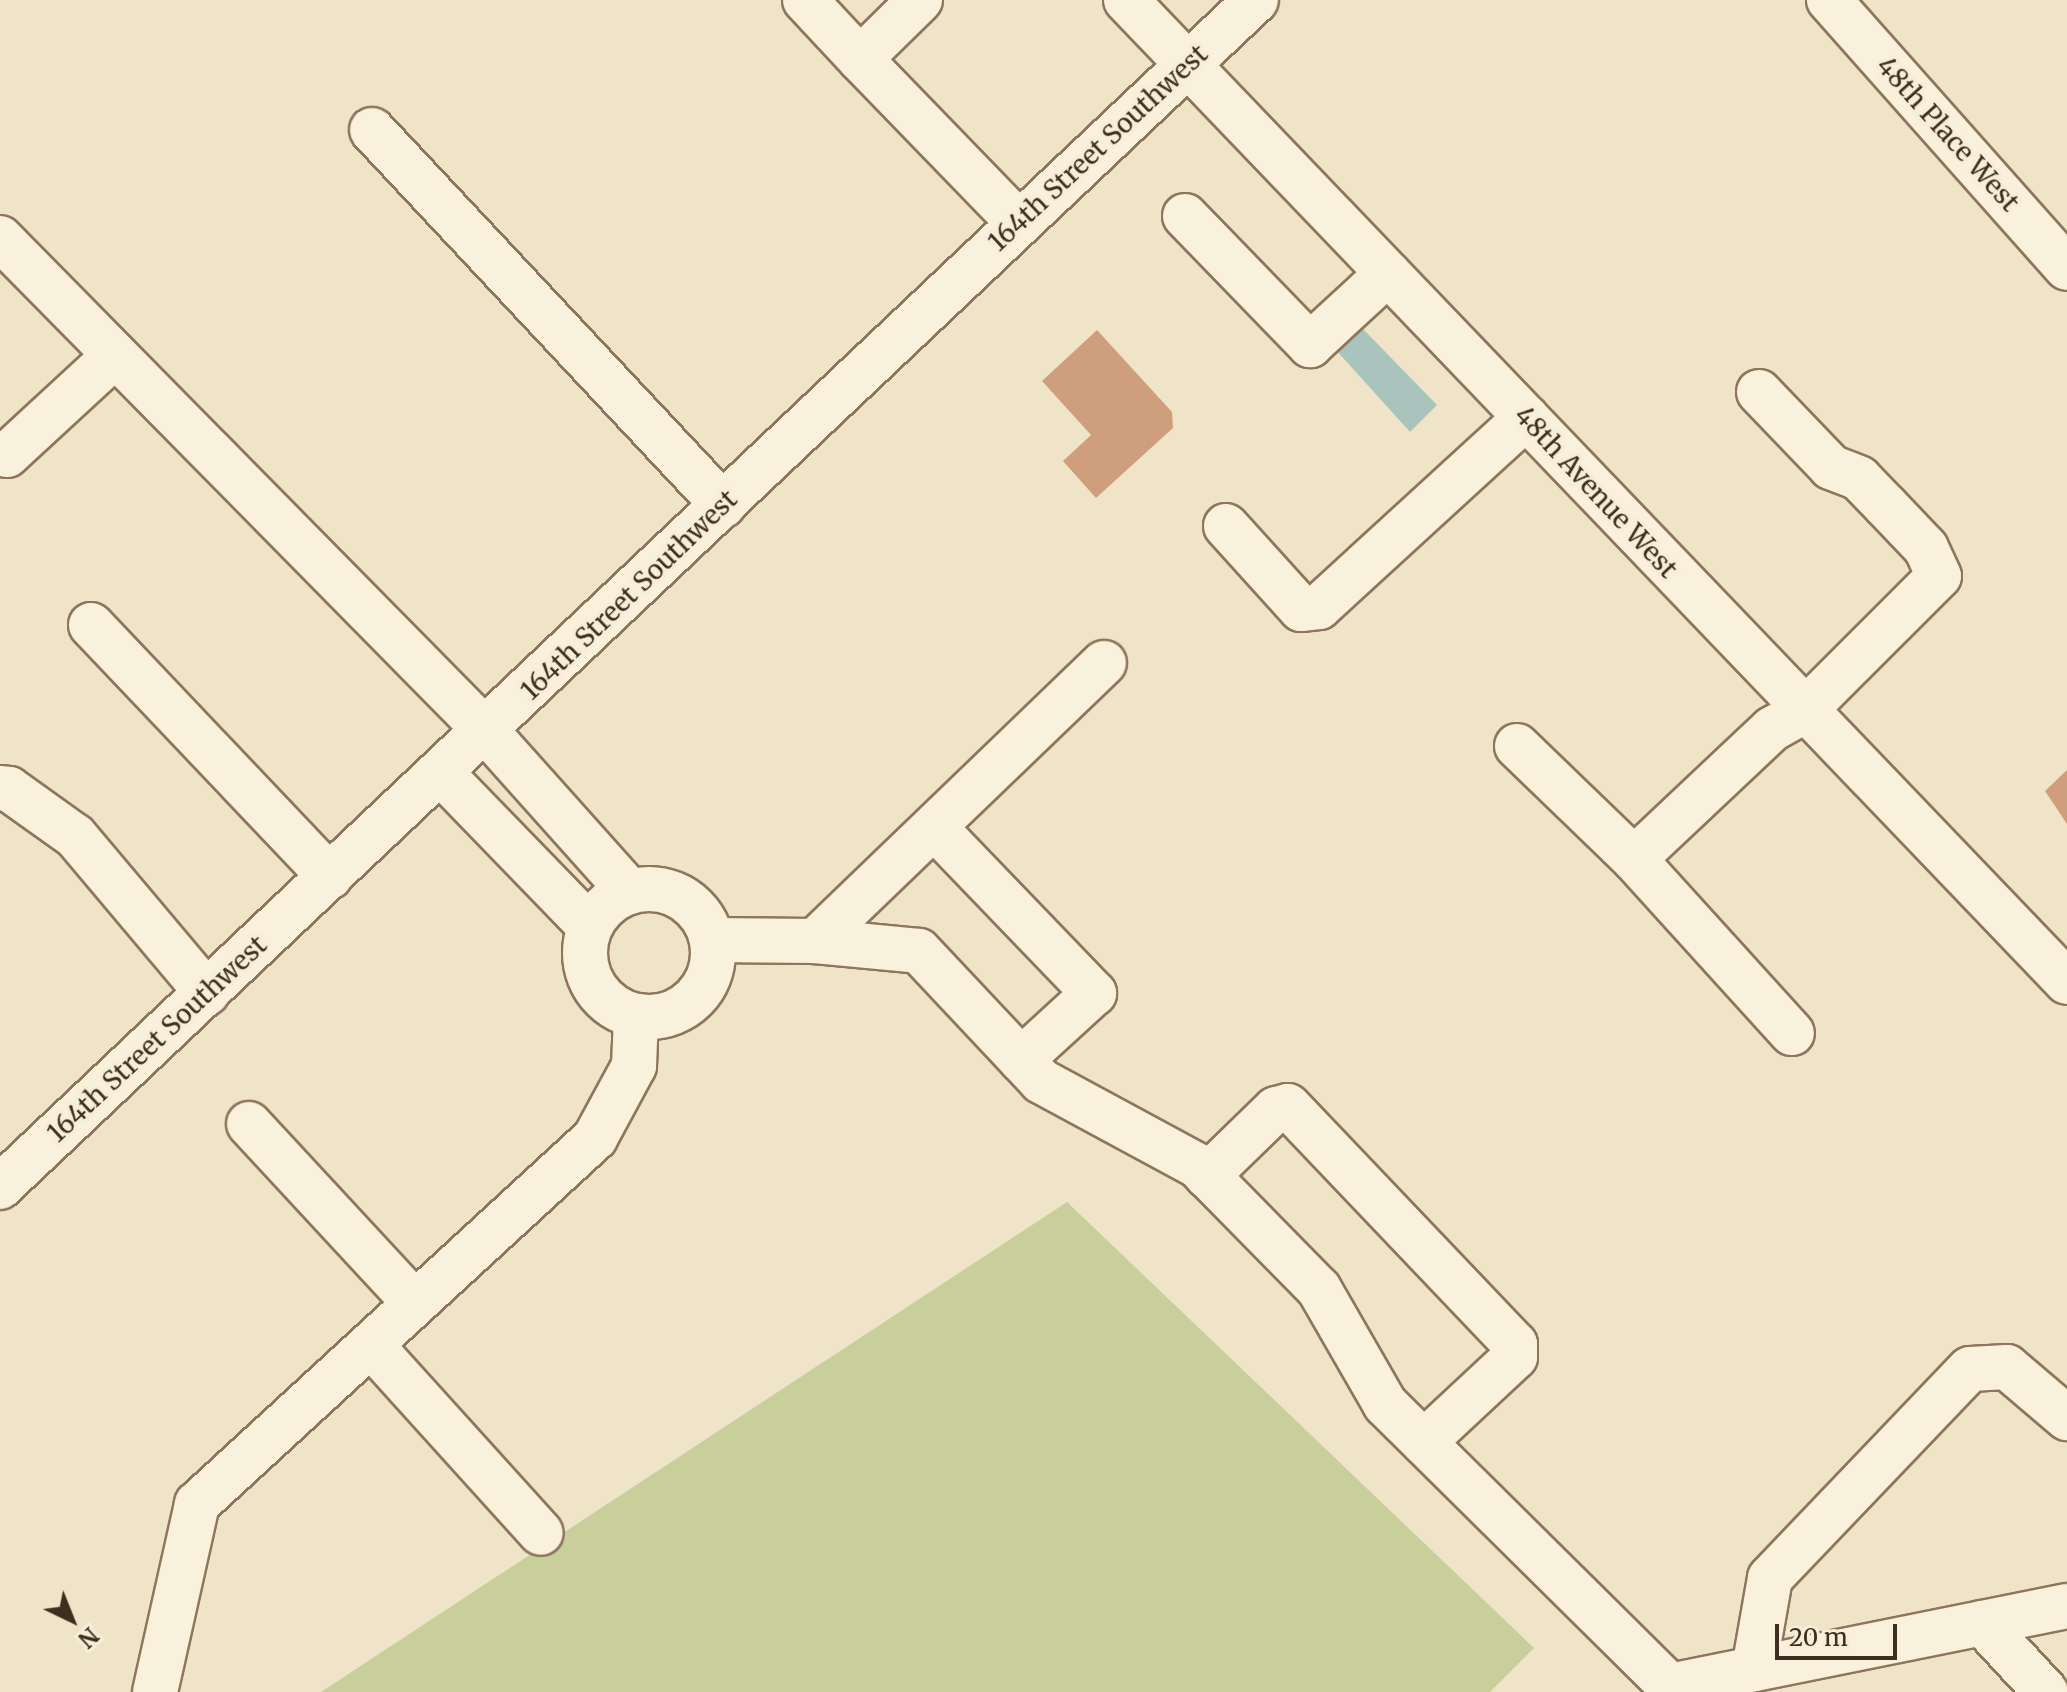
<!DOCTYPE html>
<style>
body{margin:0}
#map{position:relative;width:2067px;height:1692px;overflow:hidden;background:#f0e4c8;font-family:Merriweather,serif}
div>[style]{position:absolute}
.green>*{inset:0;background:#c9cf9b}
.water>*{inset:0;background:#a9c4bc}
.building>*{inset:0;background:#cf9f7d}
.roads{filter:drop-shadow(2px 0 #8d765c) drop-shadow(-2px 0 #8d765c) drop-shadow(0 2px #8d765c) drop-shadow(0 -2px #8d765c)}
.minor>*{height:44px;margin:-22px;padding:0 22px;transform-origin:22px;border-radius:22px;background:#faf1dc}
.minor>.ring{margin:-22px;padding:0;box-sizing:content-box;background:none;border:44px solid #faf1dc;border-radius:50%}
span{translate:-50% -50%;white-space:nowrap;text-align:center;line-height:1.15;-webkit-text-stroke:7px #f7eed8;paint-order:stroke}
.street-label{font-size:26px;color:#3d2e20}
.north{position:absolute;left:32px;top:1580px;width:80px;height:80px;-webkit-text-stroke:6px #f7eed8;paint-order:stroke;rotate:137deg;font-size:22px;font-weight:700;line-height:32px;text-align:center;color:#3d2e20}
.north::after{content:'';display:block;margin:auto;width:28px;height:36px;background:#3d2e20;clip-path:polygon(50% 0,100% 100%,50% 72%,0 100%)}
.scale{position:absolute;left:1775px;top:1624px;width:122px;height:36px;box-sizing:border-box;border:4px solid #3d2e20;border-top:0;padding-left:10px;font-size:24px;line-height:28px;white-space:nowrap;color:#3d2e20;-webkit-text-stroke:6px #f7eed8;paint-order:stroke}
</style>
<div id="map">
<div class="green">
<div style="clip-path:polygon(1067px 1202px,1534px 1648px,1490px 1692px,321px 1692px)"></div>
</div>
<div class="water">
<div style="clip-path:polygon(1362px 328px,1437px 405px,1410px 432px,1336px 350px)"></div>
</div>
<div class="building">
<div style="clip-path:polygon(1097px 330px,1172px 412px,1173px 428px,1096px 498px,1063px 461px,1091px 435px,1042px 381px)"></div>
<div style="clip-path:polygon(2067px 770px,2067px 824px,2045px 791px)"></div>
</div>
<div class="roads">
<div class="minor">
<div style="left:805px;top:0;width:81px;rotate:47deg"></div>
<div style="left:920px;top:0;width:84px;rotate:135.5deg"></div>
<div style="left:860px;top:59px;width:228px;rotate:45.9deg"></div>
<div style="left:1126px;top:0;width:1360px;rotate:46.22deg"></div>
<div style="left:1829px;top:0;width:358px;rotate:48.4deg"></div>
<div style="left:372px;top:130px;width:514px;rotate:46.89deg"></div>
<div style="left:1185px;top:216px;width:180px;rotate:45.9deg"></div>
<div style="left:1310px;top:345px;width:106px;rotate:-42.7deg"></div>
<div style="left:0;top:238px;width:692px;rotate:45.41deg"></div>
<div style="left:486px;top:731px;width:216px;rotate:48.2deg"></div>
<div style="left:7px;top:455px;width:143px;rotate:-42.7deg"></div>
<div style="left:1226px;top:526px;width:112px;rotate:47.9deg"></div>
<div style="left:1301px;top:609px;width:18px;rotate:-6deg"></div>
<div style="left:1319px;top:607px;width:281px;rotate:-42.5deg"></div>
<div style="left:91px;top:625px;width:347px;rotate:46.5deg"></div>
<div style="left:1517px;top:746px;width:163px;rotate:44deg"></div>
<div style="left:1634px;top:859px;width:235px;rotate:47.8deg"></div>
<div style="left:441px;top:773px;width:214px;rotate:45.9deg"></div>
<div style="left:0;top:788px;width:9px;rotate:6deg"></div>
<div style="left:9px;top:789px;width:81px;rotate:35.5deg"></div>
<div style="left:75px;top:836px;width:205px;rotate:49.9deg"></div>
<div style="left:934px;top:827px;width:231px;rotate:46.1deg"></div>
<div style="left:1094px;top:993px;width:99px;rotate:137.5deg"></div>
<div style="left:1634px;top:859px;width:190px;rotate:-43.3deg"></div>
<div style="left:1772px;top:729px;width:35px;rotate:-29deg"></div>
<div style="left:1803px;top:712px;width:192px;rotate:-45deg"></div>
<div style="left:1939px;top:576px;width:31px;rotate:-115deg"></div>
<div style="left:1926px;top:548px;width:59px;rotate:-133.6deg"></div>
<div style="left:1885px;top:505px;width:37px;rotate:-134deg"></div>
<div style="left:1859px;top:478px;width:30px;rotate:-159deg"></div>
<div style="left:1831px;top:467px;width:104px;rotate:-133.8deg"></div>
<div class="ring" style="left:585px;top:889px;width:84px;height:84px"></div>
<div style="left:712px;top:940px;width:103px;rotate:0.6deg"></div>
<div style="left:815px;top:941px;width:104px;rotate:5.5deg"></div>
<div style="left:919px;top:951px;width:178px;rotate:46.8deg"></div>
<div style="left:1041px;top:1081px;width:179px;rotate:28.4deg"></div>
<div style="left:1198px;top:1166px;width:173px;rotate:45.5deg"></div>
<div style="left:1319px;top:1289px;width:133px;rotate:60.1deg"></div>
<div style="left:1385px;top:1404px;width:401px;rotate:44.7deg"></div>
<div style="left:1670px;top:1686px;width:6px;rotate:90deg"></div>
<div style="left:815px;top:941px;width:401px;rotate:-43.9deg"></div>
<div style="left:249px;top:1124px;width:244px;rotate:47.2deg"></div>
<div style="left:1207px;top:1176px;width:96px;rotate:-44.2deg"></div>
<div style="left:1276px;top:1109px;width:12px;rotate:-14deg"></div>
<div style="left:1288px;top:1106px;width:329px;rotate:46.4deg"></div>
<div style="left:1515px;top:1344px;width:13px;rotate:90deg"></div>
<div style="left:1515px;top:1357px;width:125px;rotate:137deg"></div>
<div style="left:0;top:1187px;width:1728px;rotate:-43.38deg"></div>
<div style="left:371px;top:1345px;width:253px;rotate:47.9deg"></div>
<div style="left:1982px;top:1623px;width:94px;rotate:47.2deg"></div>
<div style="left:1754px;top:1669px;width:92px;rotate:-80deg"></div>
<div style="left:1770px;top:1578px;width:289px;rotate:-46.3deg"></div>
<div style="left:1970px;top:1369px;width:37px;rotate:-3deg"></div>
<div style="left:2007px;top:1367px;width:79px;rotate:40.4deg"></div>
<div style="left:1670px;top:1686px;width:405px;rotate:-11.4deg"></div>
<div style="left:155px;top:1692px;width:193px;rotate:-77.4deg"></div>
<div style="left:197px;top:1504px;width:541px;rotate:-42.6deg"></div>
<div style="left:595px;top:1138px;width:82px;rotate:-61.6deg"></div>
<div style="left:634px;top:1066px;width:50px;rotate:-87.7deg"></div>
</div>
</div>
<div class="street-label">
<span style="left:1948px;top:134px;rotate:48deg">48th Place West</span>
<span style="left:1098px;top:148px;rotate:-43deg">164th Street Southwest</span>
<span style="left:1596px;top:492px;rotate:47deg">48th Avenue West</span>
<span style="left:629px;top:595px;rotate:-44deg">164th Street Southwest</span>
<span style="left:157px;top:1039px;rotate:-43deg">164th Street Southwest</span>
</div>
<div class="north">N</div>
<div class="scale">20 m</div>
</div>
